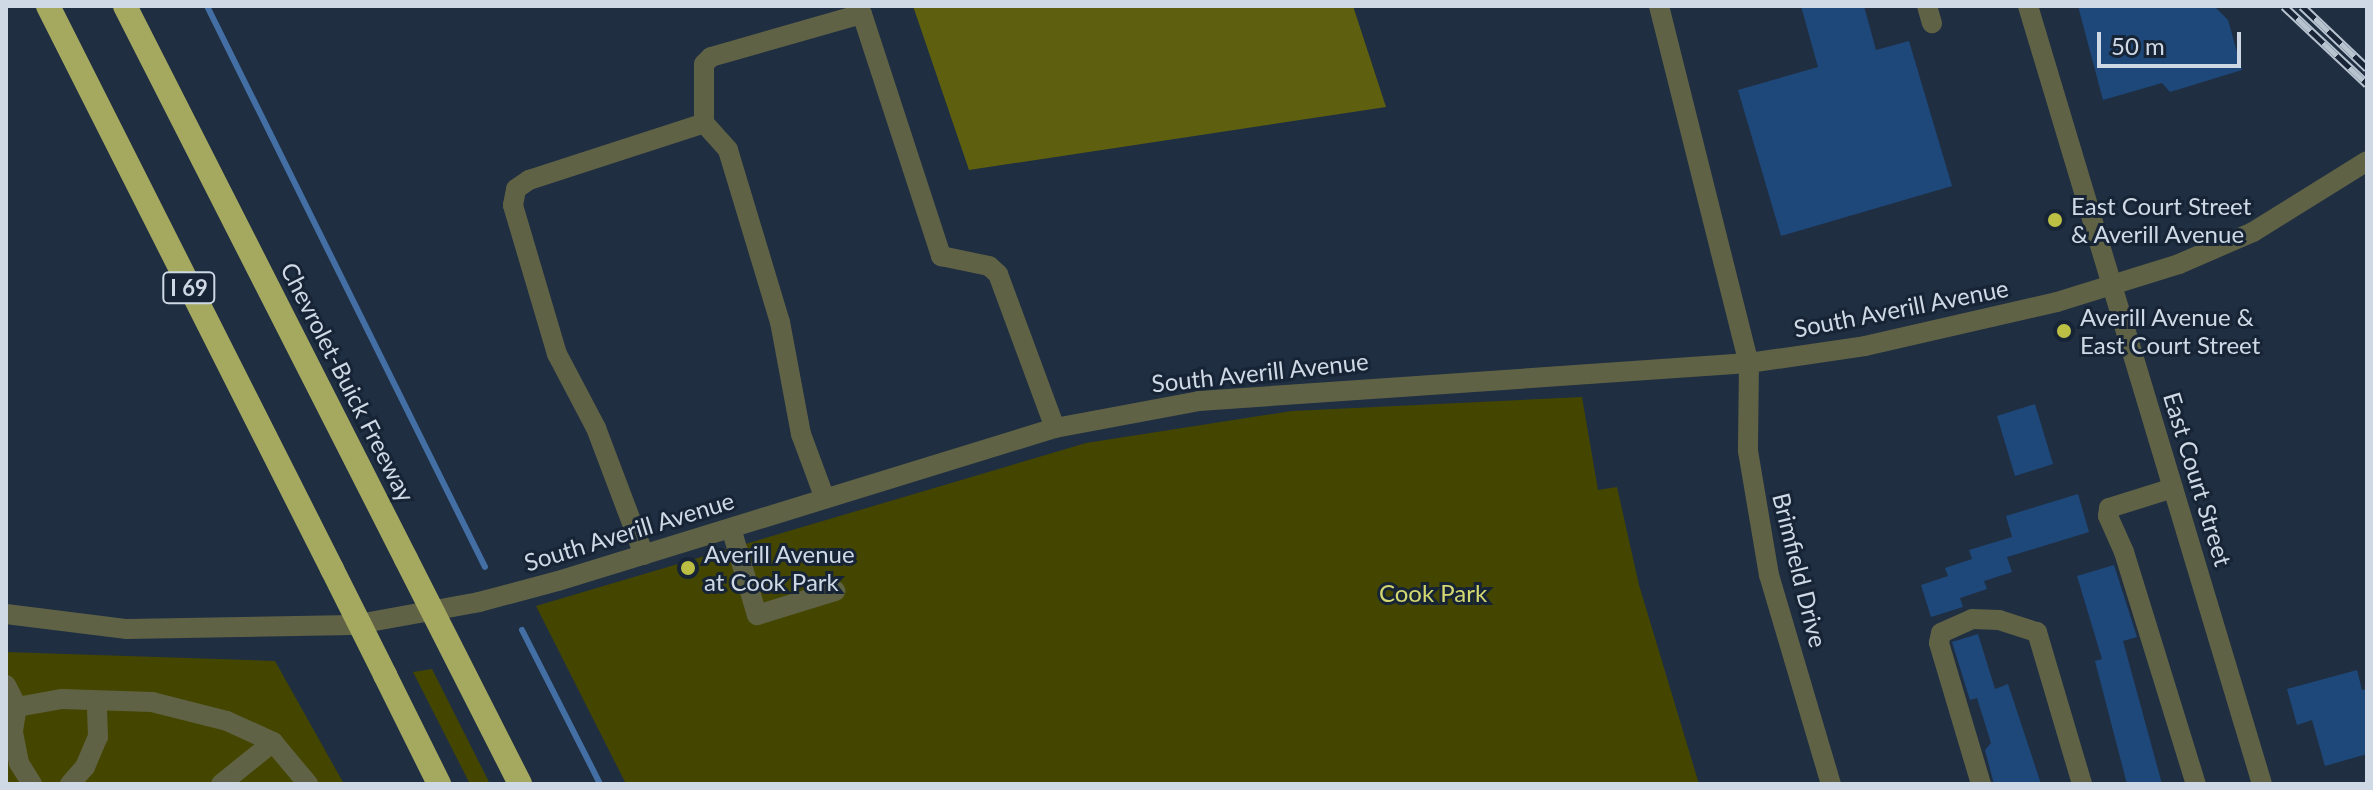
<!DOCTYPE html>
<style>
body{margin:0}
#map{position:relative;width:2373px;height:790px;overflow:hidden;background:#1f2e41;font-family:Lato,sans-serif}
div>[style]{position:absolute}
.green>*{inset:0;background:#444600}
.forest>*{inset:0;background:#5e600f}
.stream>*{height:6px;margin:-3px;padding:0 3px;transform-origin:3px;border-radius:3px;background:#446fa4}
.building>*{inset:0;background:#1f487a}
.minor>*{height:20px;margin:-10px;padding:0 10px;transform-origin:10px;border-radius:10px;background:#606245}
.highway>*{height:24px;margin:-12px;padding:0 12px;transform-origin:12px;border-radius:12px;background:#a5a95f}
.rail>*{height:9px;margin-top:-4.5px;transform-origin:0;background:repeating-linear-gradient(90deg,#162436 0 18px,#b8c3d0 0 36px);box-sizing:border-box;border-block:2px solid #b8c3d0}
.highway-bridge>*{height:24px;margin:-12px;padding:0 12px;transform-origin:12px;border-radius:12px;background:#a5a95f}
.dots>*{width:22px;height:22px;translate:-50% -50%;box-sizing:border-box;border:4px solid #162436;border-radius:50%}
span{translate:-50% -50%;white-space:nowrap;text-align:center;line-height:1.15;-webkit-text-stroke:6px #162436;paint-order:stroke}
.shield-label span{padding:2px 6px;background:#162436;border:2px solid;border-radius:6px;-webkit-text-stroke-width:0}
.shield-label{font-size:22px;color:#cfd9e5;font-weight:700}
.poi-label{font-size:24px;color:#cfd9e5}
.left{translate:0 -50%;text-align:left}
.street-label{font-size:24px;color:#cfd9e5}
.park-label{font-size:24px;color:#d3d870}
.frame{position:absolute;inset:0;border:8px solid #cfd9e5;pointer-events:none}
.scale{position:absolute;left:2097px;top:32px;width:144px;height:36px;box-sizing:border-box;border:4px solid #cfd9e5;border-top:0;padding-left:10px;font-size:24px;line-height:28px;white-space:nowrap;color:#cfd9e5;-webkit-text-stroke:6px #162436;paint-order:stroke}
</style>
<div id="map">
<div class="green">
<div style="clip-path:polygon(1582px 397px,1598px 490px,1617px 487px,1639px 585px,1699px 784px,626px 784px,536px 606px,1086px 443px,1292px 411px)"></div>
<div style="clip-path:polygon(6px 652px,275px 661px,344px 784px,6px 784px)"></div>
<div style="clip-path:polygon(432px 669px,490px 784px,470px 784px,413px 672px)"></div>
</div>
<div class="forest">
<div style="clip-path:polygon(913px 6px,1353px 6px,1386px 107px,969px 170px)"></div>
</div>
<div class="stream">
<div style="left:207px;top:6px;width:626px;rotate:63.64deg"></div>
<div style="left:522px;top:630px;width:173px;rotate:63.1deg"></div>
</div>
<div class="building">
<div style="clip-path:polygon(1801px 6px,1864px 6px,1876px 50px,1909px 41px,1952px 186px,1781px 236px,1738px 90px,1818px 67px)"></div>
<div style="clip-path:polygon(2078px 6px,2214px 6px,2228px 20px,2242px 70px,2170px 92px,2162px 83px,2103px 100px)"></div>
<div style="clip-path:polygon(2035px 404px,2053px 464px,2015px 476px,1997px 416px)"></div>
<div style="clip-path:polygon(2078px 494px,2089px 532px,2007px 557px,2012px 572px,1984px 581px,1987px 589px,1960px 598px,1963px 607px,1931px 617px,1921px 585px,1948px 576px,1945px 568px,1972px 559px,1969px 550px,2012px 537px,2006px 516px)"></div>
<div style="clip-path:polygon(2114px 565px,2137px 637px,2123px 641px,2162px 784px,2127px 784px,2095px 661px,2102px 659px,2077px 576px)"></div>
<div style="clip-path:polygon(1978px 634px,1995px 689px,2008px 684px,2041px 784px,1994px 784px,1985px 750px,1991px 743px,1977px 698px,1970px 700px,1952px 642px)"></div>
<div style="clip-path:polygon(2357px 670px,2362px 690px,2367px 689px,2367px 754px,2325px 766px,2312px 720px,2297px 725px,2287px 689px)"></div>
</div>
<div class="minor">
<div style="left:1659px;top:6px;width:368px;rotate:75.9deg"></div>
<div style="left:1749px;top:363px;width:88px;rotate:90.7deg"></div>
<div style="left:1748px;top:451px;width:126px;rotate:80.4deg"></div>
<div style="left:1769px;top:575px;width:218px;rotate:73.5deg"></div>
<div style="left:1927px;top:6px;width:18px;rotate:74deg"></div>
<div style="left:2028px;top:6px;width:812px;rotate:73.26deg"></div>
<div style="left:704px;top:123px;width:59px;rotate:-90deg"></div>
<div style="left:704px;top:64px;width:10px;rotate:-45deg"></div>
<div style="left:711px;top:57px;width:157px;rotate:-15.9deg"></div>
<div style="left:862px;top:14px;width:255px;rotate:71.9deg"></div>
<div style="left:941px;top:256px;width:49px;rotate:11.8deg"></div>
<div style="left:989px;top:266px;width:12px;rotate:42deg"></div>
<div style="left:998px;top:274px;width:164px;rotate:69.7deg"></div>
<div style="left:2173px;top:488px;width:67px;rotate:162.6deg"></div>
<div style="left:2109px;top:508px;width:8px;rotate:97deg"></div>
<div style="left:2108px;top:516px;width:39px;rotate:66deg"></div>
<div style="left:2124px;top:552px;width:243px;rotate:72.8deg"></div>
<div style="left:731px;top:528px;width:91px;rotate:73.4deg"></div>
<div style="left:757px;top:615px;width:82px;rotate:-17.1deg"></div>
<div style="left:644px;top:555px;width:136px;rotate:-110.7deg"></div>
<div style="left:596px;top:428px;width:84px;rotate:-117.8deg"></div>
<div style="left:557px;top:354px;width:155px;rotate:-106.5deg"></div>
<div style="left:513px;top:205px;width:16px;rotate:-79deg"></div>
<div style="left:516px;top:189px;width:16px;rotate:-35deg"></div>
<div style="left:529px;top:180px;width:184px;rotate:-18deg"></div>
<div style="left:704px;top:123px;width:36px;rotate:48deg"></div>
<div style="left:728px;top:150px;width:180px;rotate:73.2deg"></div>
<div style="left:780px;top:322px;width:114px;rotate:79.4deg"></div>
<div style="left:801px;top:434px;width:69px;rotate:69.7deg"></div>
<div style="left:6px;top:614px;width:122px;rotate:7.1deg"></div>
<div style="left:127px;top:629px;width:226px;rotate:-1deg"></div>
<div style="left:353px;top:625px;width:128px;rotate:-10.3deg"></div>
<div style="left:479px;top:602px;width:82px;rotate:-14.9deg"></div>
<div style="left:558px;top:581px;width:520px;rotate:-17.11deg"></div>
<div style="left:1055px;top:428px;width:147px;rotate:-10.6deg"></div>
<div style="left:1199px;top:401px;width:551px;rotate:-3.95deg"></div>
<div style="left:1749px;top:363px;width:117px;rotate:-8.3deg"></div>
<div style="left:1865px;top:346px;width:197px;rotate:-12.9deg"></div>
<div style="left:2057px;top:302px;width:128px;rotate:-17.3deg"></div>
<div style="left:2179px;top:264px;width:81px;rotate:-23.4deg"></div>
<div style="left:2253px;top:232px;width:134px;rotate:-31.9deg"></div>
<div style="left:6px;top:685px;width:25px;rotate:63deg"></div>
<div style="left:32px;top:784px;width:25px;rotate:-122deg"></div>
<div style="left:19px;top:763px;width:33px;rotate:-101deg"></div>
<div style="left:13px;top:731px;width:24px;rotate:-81deg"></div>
<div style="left:17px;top:707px;width:46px;rotate:-10.1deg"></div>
<div style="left:62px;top:699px;width:90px;rotate:1.9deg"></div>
<div style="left:152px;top:702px;width:77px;rotate:14.2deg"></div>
<div style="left:227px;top:721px;width:51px;rotate:24.5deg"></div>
<div style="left:273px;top:742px;width:55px;rotate:50.2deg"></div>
<div style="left:70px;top:784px;width:23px;rotate:-49deg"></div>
<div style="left:85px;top:767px;width:33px;rotate:-67deg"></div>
<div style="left:98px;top:737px;width:36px;rotate:-92deg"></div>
<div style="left:221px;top:784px;width:67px;rotate:-38.9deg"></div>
<div style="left:1981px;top:784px;width:147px;rotate:-106.6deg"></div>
<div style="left:1939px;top:643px;width:10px;rotate:-79deg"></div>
<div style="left:1941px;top:633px;width:34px;rotate:-24deg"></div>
<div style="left:1972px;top:619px;width:27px;rotate:2deg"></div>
<div style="left:1999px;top:620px;width:40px;rotate:18deg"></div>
<div style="left:2037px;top:632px;width:159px;rotate:73.5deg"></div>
</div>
<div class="highway">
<div style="left:48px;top:6px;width:631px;rotate:63.23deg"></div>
<div style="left:125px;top:6px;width:620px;rotate:63.06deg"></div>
<div style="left:385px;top:675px;width:122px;rotate:63.6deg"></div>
</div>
<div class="rail">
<div style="left:2284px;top:6px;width:114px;rotate:43.2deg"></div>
<div style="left:2302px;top:6px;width:90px;rotate:43.6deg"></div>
</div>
<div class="highway-bridge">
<div style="left:406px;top:559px;width:252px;rotate:63.1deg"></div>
<div style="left:332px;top:569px;width:119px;rotate:63.4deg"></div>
</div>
<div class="dots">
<div style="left:2055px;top:220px;background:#bbc044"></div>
<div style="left:2064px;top:331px;background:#bbc044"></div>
<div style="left:688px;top:568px;background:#bbc044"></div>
</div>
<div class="shield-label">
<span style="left:189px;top:288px">I 69</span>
</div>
<div class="poi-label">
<span class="left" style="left:2071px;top:220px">East Court Street<br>&amp; Averill Avenue</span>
<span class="left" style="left:2080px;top:331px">Averill Avenue &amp;<br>East Court Street</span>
<span class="left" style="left:704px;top:568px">Averill Avenue<br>at Cook Park</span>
</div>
<div class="street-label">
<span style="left:1901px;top:308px;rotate:-11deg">South Averill Avenue</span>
<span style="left:1260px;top:372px;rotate:-6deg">South Averill Avenue</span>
<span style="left:348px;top:382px;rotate:63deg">Chevrolet-Buick Freeway</span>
<span style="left:2198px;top:479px;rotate:73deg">East Court Street</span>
<span style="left:629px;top:531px;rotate:-17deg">South Averill Avenue</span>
<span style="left:1800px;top:570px;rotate:76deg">Brimfield Drive</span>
</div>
<div class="park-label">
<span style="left:1433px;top:593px">Cook Park</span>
</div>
<div class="frame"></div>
<div class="scale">50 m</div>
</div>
